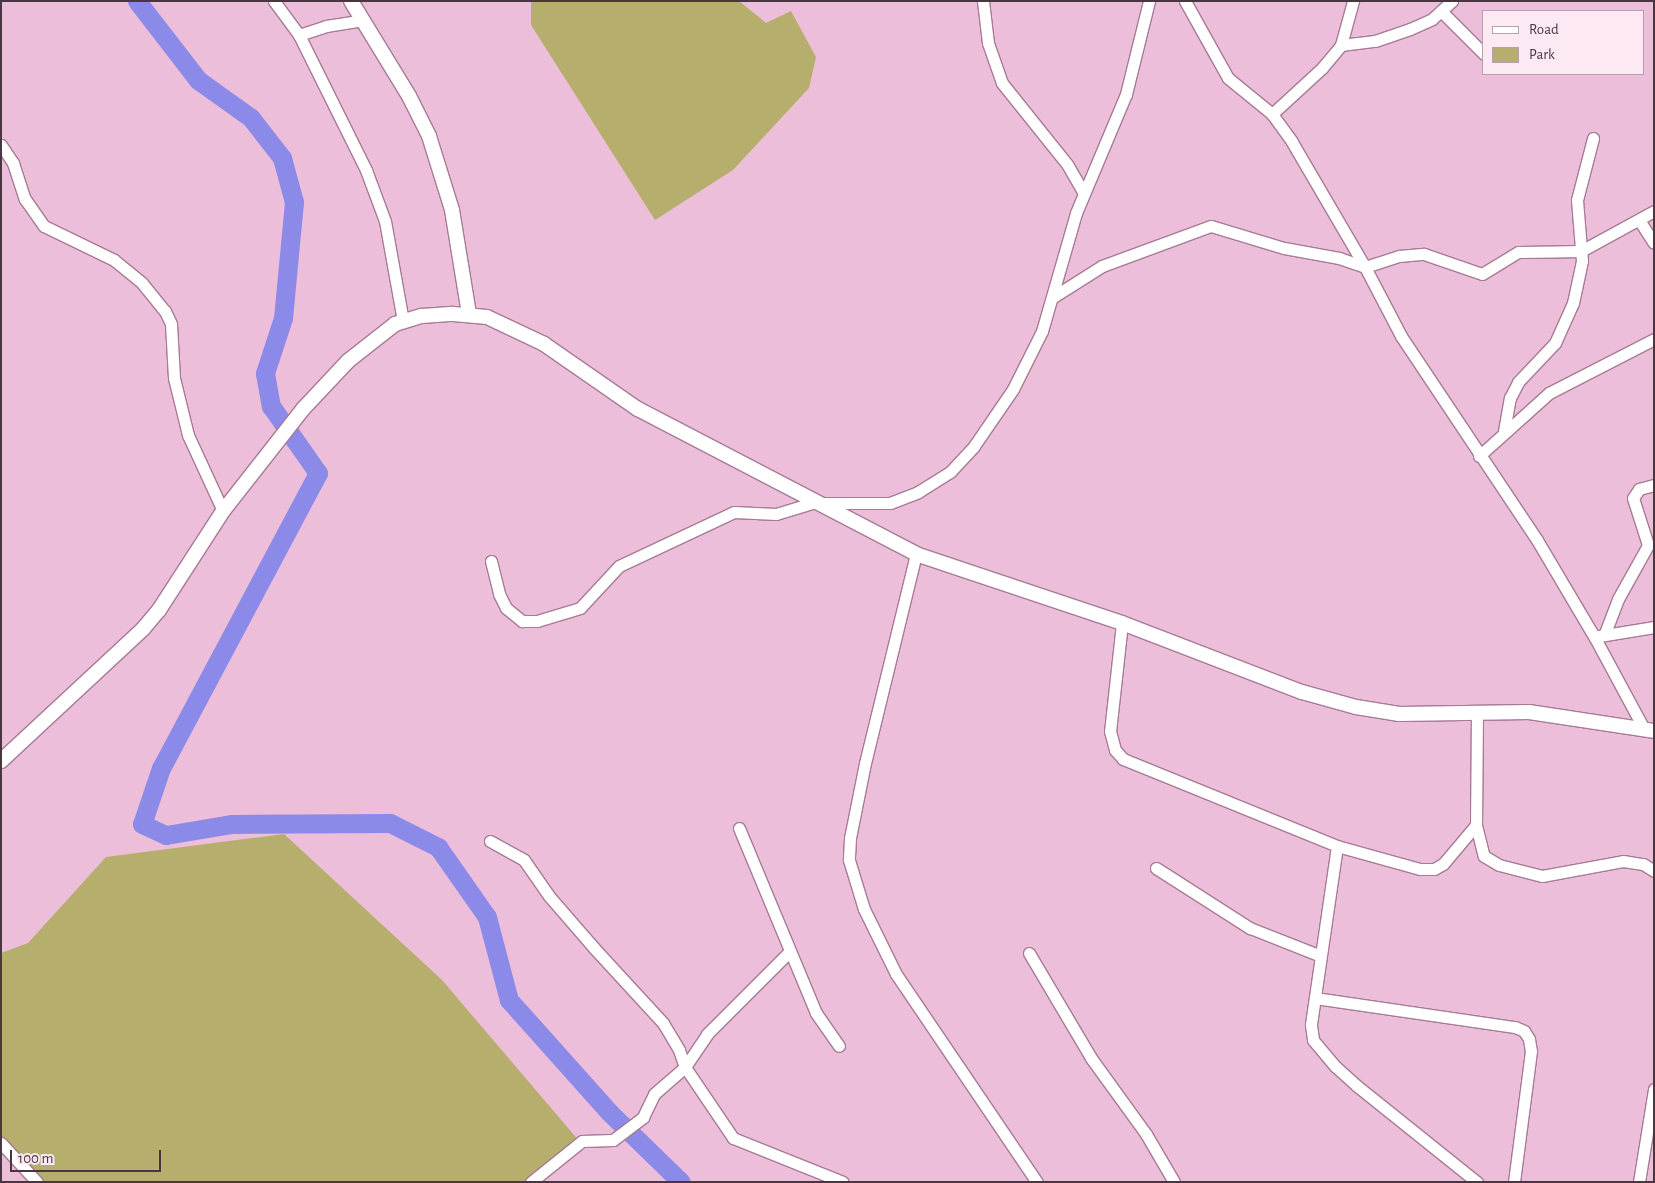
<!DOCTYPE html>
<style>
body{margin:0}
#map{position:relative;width:1655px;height:1183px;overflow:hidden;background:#edbed9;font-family:"Alegreya Sans",sans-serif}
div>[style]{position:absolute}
.green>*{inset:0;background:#b5ae6c}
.river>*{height:19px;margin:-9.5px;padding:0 9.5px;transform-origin:9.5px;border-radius:9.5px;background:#8c8ae9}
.roads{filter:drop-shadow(1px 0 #a67b94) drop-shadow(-1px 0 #a67b94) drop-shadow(0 1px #a67b94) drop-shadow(0 -1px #a67b94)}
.minor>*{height:11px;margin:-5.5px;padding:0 5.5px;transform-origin:5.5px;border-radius:5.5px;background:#fff}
.tertiary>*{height:14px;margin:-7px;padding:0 7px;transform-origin:7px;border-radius:7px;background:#fff}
span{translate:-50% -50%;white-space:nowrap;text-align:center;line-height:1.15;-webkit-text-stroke:4px #fce9f3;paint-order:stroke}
.frame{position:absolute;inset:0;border:2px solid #493641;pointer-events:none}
.legend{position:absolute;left:1482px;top:10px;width:162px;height:65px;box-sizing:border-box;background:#fce9f3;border:1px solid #b4a1ac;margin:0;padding:6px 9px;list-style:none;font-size:15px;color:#493641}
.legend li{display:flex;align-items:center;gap:10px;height:25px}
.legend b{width:25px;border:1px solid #b4a1ac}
.scale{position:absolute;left:10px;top:1150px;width:151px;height:22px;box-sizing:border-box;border:2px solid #493641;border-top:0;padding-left:6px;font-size:15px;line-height:18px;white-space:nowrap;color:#493641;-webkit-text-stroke:4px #fce9f3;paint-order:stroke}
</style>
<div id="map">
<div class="green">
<div style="clip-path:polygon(531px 1px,739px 1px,766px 23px,791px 11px,816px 57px,809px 88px,733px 170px,655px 220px,531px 25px)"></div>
<div style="clip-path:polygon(284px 834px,442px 980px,580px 1142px,527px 1182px,35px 1182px,1px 1141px,1px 953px,28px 943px,106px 857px)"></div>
</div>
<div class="river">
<div style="left:137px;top:1px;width:100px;rotate:52.3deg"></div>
<div style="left:198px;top:80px;width:65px;rotate:35.6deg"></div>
<div style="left:251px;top:118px;width:51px;rotate:52.2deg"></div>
<div style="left:282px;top:158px;width:46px;rotate:74.7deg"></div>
<div style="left:294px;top:202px;width:117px;rotate:95.4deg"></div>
<div style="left:283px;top:318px;width:58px;rotate:108.1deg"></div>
<div style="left:265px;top:373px;width:34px;rotate:80deg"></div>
<div style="left:271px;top:406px;width:82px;rotate:55deg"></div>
<div style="left:318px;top:473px;width:334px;rotate:118deg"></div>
<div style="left:161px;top:768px;width:59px;rotate:108.7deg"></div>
<div style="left:142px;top:824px;width:26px;rotate:25deg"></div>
<div style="left:166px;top:835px;width:67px;rotate:-9.5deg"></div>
<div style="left:232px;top:824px;width:158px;rotate:-0.4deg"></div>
<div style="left:390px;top:823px;width:54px;rotate:26.6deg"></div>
<div style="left:438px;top:847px;width:85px;rotate:55deg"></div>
<div style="left:487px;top:917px;width:86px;rotate:75.2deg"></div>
<div style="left:509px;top:1000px;width:150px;rotate:48.2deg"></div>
<div style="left:609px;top:1112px;width:100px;rotate:44.2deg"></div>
</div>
<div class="roads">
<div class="minor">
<div style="left:274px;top:1px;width:42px;rotate:53.7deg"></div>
<div style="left:299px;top:35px;width:151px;rotate:63.6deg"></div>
<div style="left:366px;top:170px;width:54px;rotate:69.6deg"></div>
<div style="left:385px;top:221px;width:102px;rotate:79.8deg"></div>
<div style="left:983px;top:1px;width:42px;rotate:83.2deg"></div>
<div style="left:988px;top:43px;width:42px;rotate:70.7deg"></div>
<div style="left:1002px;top:83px;width:104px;rotate:51.3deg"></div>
<div style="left:1067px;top:164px;width:34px;rotate:60deg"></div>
<div style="left:1185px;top:1px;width:88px;rotate:60.8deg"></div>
<div style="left:1228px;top:78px;width:57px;rotate:39.3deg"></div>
<div style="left:1272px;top:114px;width:34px;rotate:54deg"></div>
<div style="left:1292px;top:142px;width:145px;rotate:59.7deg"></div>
<div style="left:1365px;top:267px;width:78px;rotate:62.4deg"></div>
<div style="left:1401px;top:336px;width:245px;rotate:56.3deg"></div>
<div style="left:1537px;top:540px;width:114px;rotate:59.4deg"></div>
<div style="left:1595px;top:638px;width:103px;rotate:61.7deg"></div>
<div style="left:1441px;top:11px;width:61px;rotate:45deg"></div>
<div style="left:299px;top:35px;width:28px;rotate:-18deg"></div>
<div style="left:326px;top:26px;width:36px;rotate:-9deg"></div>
<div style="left:1341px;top:45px;width:34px;rotate:-7deg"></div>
<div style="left:1375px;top:41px;width:37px;rotate:-19deg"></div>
<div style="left:1410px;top:29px;width:24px;rotate:-24deg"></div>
<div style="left:1432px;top:19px;width:27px;rotate:-42deg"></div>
<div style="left:1272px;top:114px;width:68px;rotate:-42.6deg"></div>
<div style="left:1322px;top:68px;width:30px;rotate:-50deg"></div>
<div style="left:1341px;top:45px;width:46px;rotate:-74.7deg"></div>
<div style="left:1px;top:145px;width:22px;rotate:56deg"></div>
<div style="left:13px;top:163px;width:38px;rotate:72deg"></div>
<div style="left:25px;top:199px;width:33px;rotate:55deg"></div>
<div style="left:44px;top:226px;width:78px;rotate:25.9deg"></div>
<div style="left:114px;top:260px;width:36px;rotate:39deg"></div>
<div style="left:142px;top:283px;width:36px;rotate:51deg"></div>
<div style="left:165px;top:311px;width:14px;rotate:65deg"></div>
<div style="left:171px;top:324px;width:54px;rotate:86.8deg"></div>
<div style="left:174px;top:378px;width:59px;rotate:76.2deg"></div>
<div style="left:188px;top:435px;width:84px;rotate:65.3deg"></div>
<div style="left:1639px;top:220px;width:27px;rotate:57deg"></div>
<div style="left:1053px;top:297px;width:58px;rotate:-32.3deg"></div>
<div style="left:1102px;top:266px;width:116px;rotate:-20.2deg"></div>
<div style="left:1211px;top:226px;width:76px;rotate:16.8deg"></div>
<div style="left:1284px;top:248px;width:56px;rotate:10.3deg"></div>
<div style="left:1339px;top:258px;width:28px;rotate:19deg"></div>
<div style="left:1365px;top:267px;width:36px;rotate:-18deg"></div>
<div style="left:1399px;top:256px;width:25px;rotate:-5deg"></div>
<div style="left:1424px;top:254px;width:61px;rotate:19deg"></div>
<div style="left:1482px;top:274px;width:42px;rotate:-31.4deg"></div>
<div style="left:1518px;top:252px;width:63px;rotate:-0.9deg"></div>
<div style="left:1581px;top:251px;width:83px;rotate:-28.7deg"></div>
<div style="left:1504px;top:431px;width:34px;rotate:-80deg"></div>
<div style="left:1510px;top:398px;width:18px;rotate:-63deg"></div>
<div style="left:1518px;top:382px;width:54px;rotate:-46.5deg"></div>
<div style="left:1555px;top:343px;width:44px;rotate:-65.8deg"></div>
<div style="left:1573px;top:303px;width:43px;rotate:-77.9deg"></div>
<div style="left:1582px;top:261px;width:61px;rotate:-94.7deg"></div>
<div style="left:1577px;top:200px;width:64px;rotate:-75.5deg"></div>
<div style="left:1479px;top:456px;width:94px;rotate:-42deg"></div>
<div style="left:1549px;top:393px;width:118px;rotate:-27.2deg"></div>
<div style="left:916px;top:554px;width:215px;rotate:103.7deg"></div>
<div style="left:865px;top:763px;width:76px;rotate:101.3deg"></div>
<div style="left:850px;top:838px;width:22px;rotate:93deg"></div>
<div style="left:849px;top:860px;width:51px;rotate:73deg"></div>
<div style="left:864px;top:909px;width:72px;rotate:63.8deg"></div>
<div style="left:896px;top:974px;width:251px;rotate:55.9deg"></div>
<div style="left:491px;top:561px;width:34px;rotate:76deg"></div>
<div style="left:499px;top:594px;width:16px;rotate:63deg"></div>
<div style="left:506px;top:608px;width:21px;rotate:39deg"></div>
<div style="left:522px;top:621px;width:15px"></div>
<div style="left:537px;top:621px;width:45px;rotate:-16.8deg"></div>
<div style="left:580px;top:608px;width:57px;rotate:-47.1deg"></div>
<div style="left:619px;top:566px;width:127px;rotate:-25.2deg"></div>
<div style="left:734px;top:512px;width:42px;rotate:2.7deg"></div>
<div style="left:776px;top:514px;width:38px;rotate:-17deg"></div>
<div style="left:812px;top:503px;width:78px"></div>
<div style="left:890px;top:503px;width:30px;rotate:-21deg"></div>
<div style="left:918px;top:492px;width:38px;rotate:-32deg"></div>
<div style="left:950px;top:472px;width:35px;rotate:-47deg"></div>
<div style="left:974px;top:446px;width:69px;rotate:-55.6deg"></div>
<div style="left:1013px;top:389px;width:65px;rotate:-63.4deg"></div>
<div style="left:1042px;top:331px;width:123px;rotate:-73.9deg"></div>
<div style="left:1076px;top:213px;width:129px;rotate:-67.2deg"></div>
<div style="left:1126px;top:94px;width:96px;rotate:-76.1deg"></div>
<div style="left:1122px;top:623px;width:109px;rotate:96.3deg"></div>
<div style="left:1110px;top:731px;width:20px;rotate:75deg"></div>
<div style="left:1115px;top:750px;width:12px;rotate:48deg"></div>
<div style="left:1123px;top:759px;width:231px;rotate:22.1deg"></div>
<div style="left:1337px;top:846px;width:86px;rotate:15.5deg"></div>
<div style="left:1420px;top:869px;width:14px"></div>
<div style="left:1434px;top:869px;width:10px;rotate:-29deg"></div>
<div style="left:1443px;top:864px;width:51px;rotate:-49.8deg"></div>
<div style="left:1605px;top:633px;width:36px;rotate:-69deg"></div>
<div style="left:1618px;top:599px;width:62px;rotate:-60.9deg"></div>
<div style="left:1648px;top:545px;width:49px;rotate:-107.7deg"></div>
<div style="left:1633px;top:498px;width:11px;rotate:-56deg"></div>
<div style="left:1639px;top:489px;width:16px;rotate:-15deg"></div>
<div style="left:1599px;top:636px;width:56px;rotate:-9.3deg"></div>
<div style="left:1477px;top:713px;width:112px;rotate:90.5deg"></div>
<div style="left:1476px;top:825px;width:32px;rotate:76deg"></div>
<div style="left:1484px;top:856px;width:17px;rotate:31deg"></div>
<div style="left:1499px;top:865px;width:44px;rotate:14.3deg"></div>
<div style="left:1542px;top:876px;width:82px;rotate:-10.5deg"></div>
<div style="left:1623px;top:861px;width:20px;rotate:9deg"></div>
<div style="left:1643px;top:864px;width:13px;rotate:32deg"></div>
<div style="left:739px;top:828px;width:200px;rotate:67.4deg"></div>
<div style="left:816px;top:1013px;width:40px;rotate:55.1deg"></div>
<div style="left:490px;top:841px;width:39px;rotate:29deg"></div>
<div style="left:524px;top:860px;width:44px;rotate:55.2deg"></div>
<div style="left:549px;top:896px;width:69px;rotate:49.1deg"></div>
<div style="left:594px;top:948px;width:102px;rotate:47.4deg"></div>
<div style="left:663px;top:1023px;width:31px;rotate:59deg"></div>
<div style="left:679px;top:1050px;width:18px;rotate:71deg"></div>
<div style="left:685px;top:1067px;width:86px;rotate:55.9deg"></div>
<div style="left:733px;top:1138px;width:118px;rotate:21.8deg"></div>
<div style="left:1337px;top:846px;width:181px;rotate:98.3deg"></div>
<div style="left:1311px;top:1025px;width:15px;rotate:82deg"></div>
<div style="left:1313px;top:1040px;width:35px;rotate:50deg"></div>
<div style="left:1336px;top:1067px;width:28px;rotate:42deg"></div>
<div style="left:1357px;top:1086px;width:154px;rotate:38.7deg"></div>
<div style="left:1156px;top:868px;width:112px;rotate:32.6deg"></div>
<div style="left:1250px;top:928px;width:76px;rotate:21.5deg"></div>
<div style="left:1029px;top:953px;width:122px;rotate:59.4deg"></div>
<div style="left:1091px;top:1058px;width:94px;rotate:54.1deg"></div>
<div style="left:1146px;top:1134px;width:56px;rotate:59.7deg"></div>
<div style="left:1315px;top:998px;width:202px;rotate:8.3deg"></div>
<div style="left:1515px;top:1027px;width:10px;rotate:24deg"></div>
<div style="left:1524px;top:1031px;width:9px;rotate:58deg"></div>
<div style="left:1529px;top:1039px;width:12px;rotate:81deg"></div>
<div style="left:1531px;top:1051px;width:132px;rotate:97.4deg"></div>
<div style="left:1px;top:1143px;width:53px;rotate:47.3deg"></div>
<div style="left:531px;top:1182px;width:65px;rotate:-38.8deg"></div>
<div style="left:582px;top:1141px;width:31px;rotate:-2deg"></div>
<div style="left:613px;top:1140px;width:38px;rotate:-37deg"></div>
<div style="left:643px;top:1117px;width:25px;rotate:-64deg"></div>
<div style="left:654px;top:1094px;width:41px;rotate:-41.1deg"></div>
<div style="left:685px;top:1067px;width:40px;rotate:-56deg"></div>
<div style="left:707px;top:1034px;width:116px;rotate:-45deg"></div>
<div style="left:1639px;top:1182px;width:94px;rotate:-80.8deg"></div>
</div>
<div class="tertiary">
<div style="left:351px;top:1px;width:111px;rotate:58.6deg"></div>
<div style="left:409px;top:96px;width:45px;rotate:63.4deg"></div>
<div style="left:429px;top:136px;width:77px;rotate:72.7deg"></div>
<div style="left:452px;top:210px;width:105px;rotate:80.7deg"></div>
<div style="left:1px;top:761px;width:194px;rotate:-42.9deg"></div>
<div style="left:143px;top:629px;width:25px;rotate:-50deg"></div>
<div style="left:159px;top:610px;width:118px;rotate:-57.1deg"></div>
<div style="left:223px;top:511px;width:130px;rotate:-51.9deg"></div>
<div style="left:303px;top:409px;width:66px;rotate:-46.8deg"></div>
<div style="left:348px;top:361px;width:60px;rotate:-38.2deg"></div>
<div style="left:395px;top:324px;width:28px;rotate:-17deg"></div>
<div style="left:422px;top:316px;width:31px;rotate:-4deg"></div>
<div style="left:453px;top:314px;width:34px;rotate:5deg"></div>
<div style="left:487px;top:317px;width:63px;rotate:25.3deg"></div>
<div style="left:544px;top:344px;width:114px;rotate:34.7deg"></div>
<div style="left:638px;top:409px;width:314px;rotate:27.5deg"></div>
<div style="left:916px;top:554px;width:217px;rotate:18.5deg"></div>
<div style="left:1122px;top:623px;width:193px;rotate:21deg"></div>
<div style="left:1302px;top:692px;width:56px;rotate:15.5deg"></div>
<div style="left:1356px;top:707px;width:44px;rotate:9.2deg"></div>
<div style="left:1399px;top:714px;width:130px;rotate:-0.9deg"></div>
<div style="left:1529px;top:712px;width:126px;rotate:8.6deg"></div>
</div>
</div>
<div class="frame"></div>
<ul class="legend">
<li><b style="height:6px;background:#fff"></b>Road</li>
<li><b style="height:14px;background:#b5ae6c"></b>Park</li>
</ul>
<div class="scale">100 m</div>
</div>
